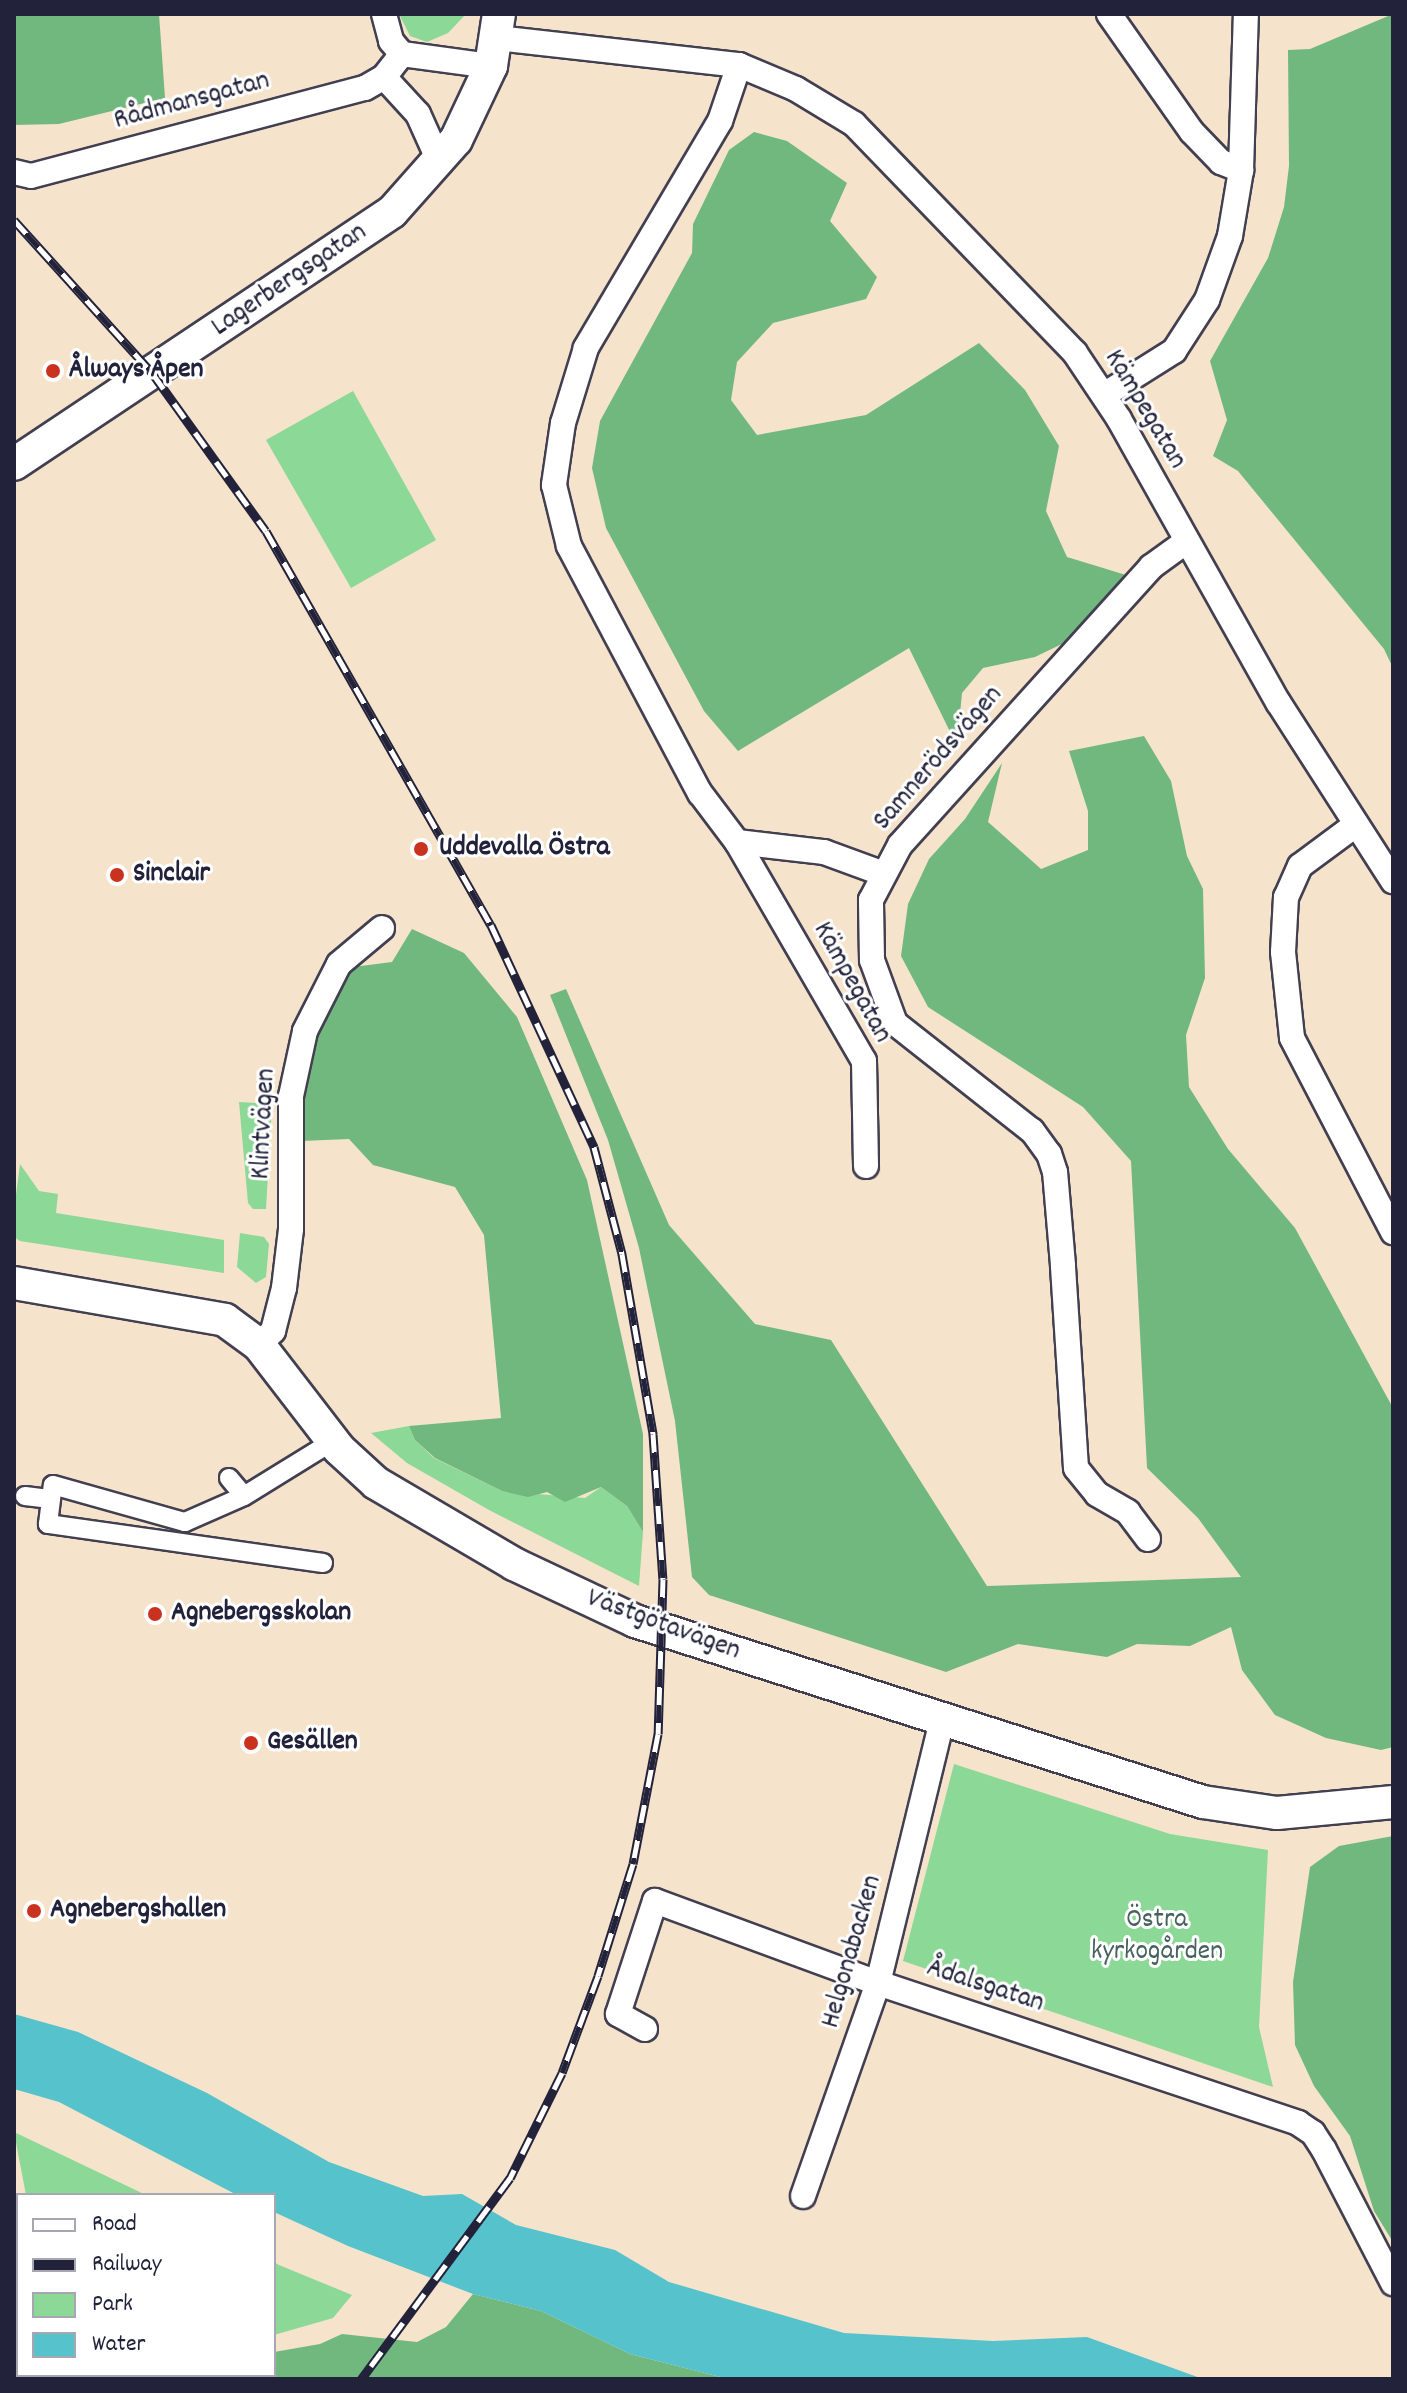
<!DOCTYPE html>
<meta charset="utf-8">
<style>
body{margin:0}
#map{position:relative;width:1407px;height:2393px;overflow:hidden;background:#f6e3cb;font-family:Dekko,sans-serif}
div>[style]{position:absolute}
.green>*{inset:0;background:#8cd896}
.forest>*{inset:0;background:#71b87f}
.water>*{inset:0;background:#55c2cc}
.roads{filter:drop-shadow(2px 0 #423f51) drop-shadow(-2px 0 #423f51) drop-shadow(0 2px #423f51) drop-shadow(0 -2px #423f51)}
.pedestrian>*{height:18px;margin:-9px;padding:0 9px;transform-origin:9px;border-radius:9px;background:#fff}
.minor>*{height:24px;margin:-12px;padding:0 12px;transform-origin:12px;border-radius:12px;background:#fff}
.tertiary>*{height:32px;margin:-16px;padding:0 16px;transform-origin:16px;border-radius:16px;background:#fff}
.rail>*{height:9px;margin-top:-4.5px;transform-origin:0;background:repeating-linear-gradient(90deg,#fff 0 18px,#22223b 0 36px);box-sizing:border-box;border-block:2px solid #22223b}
.dots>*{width:22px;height:22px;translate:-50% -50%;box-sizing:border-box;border:4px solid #fff;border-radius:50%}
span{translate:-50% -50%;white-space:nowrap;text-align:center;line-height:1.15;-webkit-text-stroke:6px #fff;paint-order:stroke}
.street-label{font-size:28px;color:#22223b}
.poi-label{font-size:28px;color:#22223b;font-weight:700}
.left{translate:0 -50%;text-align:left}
.park-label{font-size:28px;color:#47625b}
.frame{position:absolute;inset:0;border:16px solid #22223b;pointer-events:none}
.legend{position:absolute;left:16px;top:2193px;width:260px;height:184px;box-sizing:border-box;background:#fff;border:2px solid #a7a7b1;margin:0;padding:10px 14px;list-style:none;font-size:24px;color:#22223b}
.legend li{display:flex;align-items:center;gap:16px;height:40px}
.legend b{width:40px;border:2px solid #a7a7b1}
</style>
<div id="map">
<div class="green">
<div style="clip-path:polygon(466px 14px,448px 33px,427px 42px,410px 36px,400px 16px)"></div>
<div style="clip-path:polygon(353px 391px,436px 540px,351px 588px,266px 440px)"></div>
<div style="clip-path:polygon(239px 1102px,272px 1104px,266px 1209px,253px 1209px,248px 1203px)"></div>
<div style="clip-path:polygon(20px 1164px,39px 1191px,58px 1194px,56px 1213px,224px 1240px,224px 1273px,20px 1241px,14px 1237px,14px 1210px)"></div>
<div style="clip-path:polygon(240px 1233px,264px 1237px,269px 1244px,266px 1277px,256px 1283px,237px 1267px)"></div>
<div style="clip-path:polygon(409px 1426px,415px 1440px,434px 1458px,502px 1491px,585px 1498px,601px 1487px,627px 1506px,643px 1532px,639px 1586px,489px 1510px,407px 1463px,371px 1433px)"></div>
<div style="clip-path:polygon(954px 1764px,1170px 1834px,1268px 1850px,1259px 2027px,1273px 2087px,903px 1961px)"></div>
<div style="clip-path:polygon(14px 2132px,146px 2195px,26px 2195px)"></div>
<div style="clip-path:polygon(274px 2262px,279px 2265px,352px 2295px,333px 2318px,274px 2335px)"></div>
</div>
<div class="forest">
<div style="clip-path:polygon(14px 14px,159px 14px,165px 98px,59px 124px,14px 125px)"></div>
<div style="clip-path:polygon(1393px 14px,1393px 668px,1384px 649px,1238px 471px,1213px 456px,1227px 420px,1210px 361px,1268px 258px,1284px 207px,1289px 166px,1288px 50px,1310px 49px)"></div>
<div style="clip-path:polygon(754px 132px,787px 141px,847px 183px,830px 221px,877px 277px,866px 299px,773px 323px,737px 362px,731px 400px,757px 435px,866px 415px,979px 343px,1025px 390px,1059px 446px,1046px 511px,1067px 557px,1126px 575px,1066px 642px,1035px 657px,983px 668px,962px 693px,957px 746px,909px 648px,738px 751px,704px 711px,606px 528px,592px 468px,600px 421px,692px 253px,693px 224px,729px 150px)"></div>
<div style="clip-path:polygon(1144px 736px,1171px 781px,1187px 856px,1203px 889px,1205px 978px,1186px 1035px,1189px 1087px,1228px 1149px,1295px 1228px,1393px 1408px,1393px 1747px,1381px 1750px,1326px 1738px,1275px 1715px,1242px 1670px,1231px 1627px,1190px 1646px,1137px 1644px,1107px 1657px,1018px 1644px,946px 1672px,709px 1595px,692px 1577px,675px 1421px,639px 1248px,608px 1140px,550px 995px,566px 989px,669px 1225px,755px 1324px,831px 1340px,987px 1586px,1241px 1577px,1198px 1518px,1147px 1468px,1131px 1161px,1083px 1107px,928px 1007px,901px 956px,908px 904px,929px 859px,965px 819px,1002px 763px,988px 822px,1041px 869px,1088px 850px,1088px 811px,1069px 751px)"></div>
<div style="clip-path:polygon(412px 929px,464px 953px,517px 1017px,587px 1180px,643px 1434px,643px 1532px,627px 1506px,601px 1487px,565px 1502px,547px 1492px,528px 1497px,502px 1491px,435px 1458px,415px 1440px,409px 1426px,501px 1418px,484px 1235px,455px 1187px,373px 1165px,349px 1139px,301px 1141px,299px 1095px,311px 1041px,353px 967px,392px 962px)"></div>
<div style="clip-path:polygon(1393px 1836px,1393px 2242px,1374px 2211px,1350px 2136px,1314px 2086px,1295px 2045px,1293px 1982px,1310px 1867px,1339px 1846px)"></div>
<div style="clip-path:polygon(473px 2294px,541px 2311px,630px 2354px,728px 2379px,14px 2379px,14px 2334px,18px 2333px,18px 2375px,274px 2375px,274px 2352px,320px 2344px,342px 2334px,417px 2342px,446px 2327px)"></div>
</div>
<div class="water">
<div style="clip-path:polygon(14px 2014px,78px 2032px,207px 2093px,329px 2162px,423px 2196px,462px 2194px,516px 2225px,615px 2250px,669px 2282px,844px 2333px,993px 2341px,1087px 2337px,1203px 2379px,728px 2379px,630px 2354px,541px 2311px,473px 2294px,348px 2246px,274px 2212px,274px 2195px,237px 2195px,59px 2102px,14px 2089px)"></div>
</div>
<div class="roads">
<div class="pedestrian">
<div style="left:229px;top:1478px;width:23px;rotate:50deg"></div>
<div style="left:25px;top:1496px;width:26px;rotate:7deg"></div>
<div style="left:323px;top:1563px;width:278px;rotate:-171.9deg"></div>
<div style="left:48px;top:1524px;width:39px;rotate:-83deg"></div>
<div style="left:53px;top:1485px;width:137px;rotate:15.7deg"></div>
<div style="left:185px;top:1522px;width:64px;rotate:-23.8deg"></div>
<div style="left:244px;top:1496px;width:105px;rotate:-31.7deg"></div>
</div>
<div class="minor">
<div style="left:384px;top:14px;width:28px;rotate:75deg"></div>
<div style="left:391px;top:41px;width:17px;rotate:50deg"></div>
<div style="left:402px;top:54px;width:90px;rotate:7.7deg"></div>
<div style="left:1109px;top:14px;width:144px;rotate:54.9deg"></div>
<div style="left:1192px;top:132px;width:42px;rotate:46deg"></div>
<div style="left:1221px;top:162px;width:22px;rotate:22deg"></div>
<div style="left:497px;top:38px;width:244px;rotate:6.4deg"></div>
<div style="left:739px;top:65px;width:62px;rotate:22.8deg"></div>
<div style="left:796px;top:89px;width:68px;rotate:31.1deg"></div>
<div style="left:854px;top:124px;width:318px;rotate:46deg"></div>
<div style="left:1075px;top:353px;width:79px;rotate:56.3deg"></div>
<div style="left:1119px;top:419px;width:325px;rotate:60.7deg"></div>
<div style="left:1278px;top:702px;width:213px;rotate:57.3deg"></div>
<div style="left:739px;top:65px;width:59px;rotate:108.7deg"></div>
<div style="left:720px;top:121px;width:264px;rotate:120.6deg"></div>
<div style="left:586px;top:348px;width:78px;rotate:107deg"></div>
<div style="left:563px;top:423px;width:63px;rotate:98.3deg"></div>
<div style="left:554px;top:485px;width:63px;rotate:76.2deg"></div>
<div style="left:569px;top:546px;width:280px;rotate:62.1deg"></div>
<div style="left:700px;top:793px;width:61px;rotate:52.9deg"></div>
<div style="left:737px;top:842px;width:88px;rotate:6.6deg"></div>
<div style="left:824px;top:852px;width:64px;rotate:20.1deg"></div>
<div style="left:384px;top:77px;width:50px;rotate:47.4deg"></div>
<div style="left:418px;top:114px;width:54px;rotate:65.8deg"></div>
<div style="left:14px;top:172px;width:17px;rotate:13deg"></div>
<div style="left:31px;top:176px;width:345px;rotate:-14.8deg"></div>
<div style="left:365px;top:88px;width:22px;rotate:-30deg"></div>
<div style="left:384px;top:77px;width:29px;rotate:-52deg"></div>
<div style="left:1104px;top:395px;width:83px;rotate:-32.2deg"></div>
<div style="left:1174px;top:351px;width:61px;rotate:-57.1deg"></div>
<div style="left:1207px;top:300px;width:68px;rotate:-70.2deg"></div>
<div style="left:1230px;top:236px;width:67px;rotate:-80.5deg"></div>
<div style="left:1241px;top:170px;width:156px;rotate:-88.2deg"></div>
<div style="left:1354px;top:826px;width:67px;rotate:143.5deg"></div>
<div style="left:1300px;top:866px;width:34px;rotate:114deg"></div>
<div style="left:1286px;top:897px;width:55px;rotate:93.1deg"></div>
<div style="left:1283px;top:952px;width:86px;rotate:84deg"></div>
<div style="left:1292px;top:1038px;width:219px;rotate:62.5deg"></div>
<div style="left:737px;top:842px;width:253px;rotate:59.9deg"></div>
<div style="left:864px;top:1061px;width:105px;rotate:88.9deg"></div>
<div style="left:259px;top:1345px;width:20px;rotate:-45deg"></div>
<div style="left:273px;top:1331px;width:44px;rotate:-75.7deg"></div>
<div style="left:284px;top:1288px;width:59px;rotate:-83.2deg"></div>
<div style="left:291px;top:1229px;width:133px;rotate:-90deg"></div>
<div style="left:291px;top:1096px;width:66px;rotate:-77.8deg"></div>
<div style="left:305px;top:1031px;width:75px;rotate:-63.1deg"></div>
<div style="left:339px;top:964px;width:56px;rotate:-39.9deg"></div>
<div style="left:1148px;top:1539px;width:34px;rotate:-127deg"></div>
<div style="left:1128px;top:1512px;width:36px;rotate:-150deg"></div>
<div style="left:1097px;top:1494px;width:33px;rotate:-129deg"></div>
<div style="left:1076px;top:1468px;width:203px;rotate:-93.7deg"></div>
<div style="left:1063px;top:1265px;width:93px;rotate:-94.9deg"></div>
<div style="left:1055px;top:1172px;width:19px;rotate:-108deg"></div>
<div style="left:1049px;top:1154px;width:29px;rotate:-126deg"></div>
<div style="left:1032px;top:1131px;width:174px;rotate:-141.8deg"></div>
<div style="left:895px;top:1023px;width:67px;rotate:-110.1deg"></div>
<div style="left:872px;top:960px;width:60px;rotate:-91deg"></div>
<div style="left:871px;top:900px;width:62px;rotate:-62.2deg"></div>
<div style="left:900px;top:845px;width:375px;rotate:-47.9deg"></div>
<div style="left:1151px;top:567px;width:41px;rotate:-36deg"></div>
<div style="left:645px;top:2029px;width:31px;rotate:-151deg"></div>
<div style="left:618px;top:2014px;width:119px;rotate:-71.9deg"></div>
<div style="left:655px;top:1901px;width:238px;rotate:20.2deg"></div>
<div style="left:878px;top:1983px;width:443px;rotate:18.4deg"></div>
<div style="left:1298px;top:2123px;width:18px;rotate:34deg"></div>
<div style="left:1313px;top:2133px;width:20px;rotate:57deg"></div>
<div style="left:1324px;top:2150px;width:150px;rotate:62.6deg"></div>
<div style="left:803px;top:2196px;width:226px;rotate:-70.6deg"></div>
<div style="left:878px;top:1983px;width:271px;rotate:-76.3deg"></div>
</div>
<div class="tertiary">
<div style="left:14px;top:464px;width:454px;rotate:-33.7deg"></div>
<div style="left:392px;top:212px;width:96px;rotate:-48.4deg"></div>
<div style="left:456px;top:140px;width:82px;rotate:-64.7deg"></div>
<div style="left:491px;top:66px;width:53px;rotate:-81.3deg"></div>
<div style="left:14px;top:1283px;width:214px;rotate:9.9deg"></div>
<div style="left:225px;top:1320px;width:42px;rotate:36.3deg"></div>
<div style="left:259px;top:1345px;width:131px;rotate:52.4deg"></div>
<div style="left:339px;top:1449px;width:50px;rotate:42.6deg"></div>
<div style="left:376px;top:1483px;width:160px;rotate:30.4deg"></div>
<div style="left:514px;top:1564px;width:134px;rotate:25.2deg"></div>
<div style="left:635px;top:1621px;width:596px;rotate:17.68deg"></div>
<div style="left:1203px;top:1802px;width:75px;rotate:8.5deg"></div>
<div style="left:1277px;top:1813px;width:117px;rotate:-5.4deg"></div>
</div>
</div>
<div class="rail">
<div style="left:14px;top:220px;width:207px;rotate:47.9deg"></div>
<div style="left:153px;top:374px;width:193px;rotate:54.3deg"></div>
<div style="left:266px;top:531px;width:454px;rotate:60.3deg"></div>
<div style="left:491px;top:925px;width:245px;rotate:65.1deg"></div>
<div style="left:594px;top:1147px;width:111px;rotate:75.3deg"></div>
<div style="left:622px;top:1254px;width:183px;rotate:80.2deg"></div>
<div style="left:653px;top:1434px;width:145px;rotate:86.1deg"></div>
<div style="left:663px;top:1579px;width:155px;rotate:91.8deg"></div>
<div style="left:658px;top:1734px;width:132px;rotate:100.9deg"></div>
<div style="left:633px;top:1864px;width:117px;rotate:107.4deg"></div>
<div style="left:598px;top:1976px;width:103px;rotate:110.4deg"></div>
<div style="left:562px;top:2073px;width:117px;rotate:116.3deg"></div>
<div style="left:510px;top:2178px;width:250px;rotate:126.5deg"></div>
</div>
<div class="dots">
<div style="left:53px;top:371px;background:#c8321e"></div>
<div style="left:421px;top:849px;background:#c8321e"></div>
<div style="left:117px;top:875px;background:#c8321e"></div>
<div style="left:155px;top:1614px;background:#c8321e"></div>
<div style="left:251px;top:1743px;background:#c8321e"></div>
<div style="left:34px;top:1911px;background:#c8321e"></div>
</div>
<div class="street-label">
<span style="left:192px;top:102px;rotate:-15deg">Rådmansgatan</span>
<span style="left:290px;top:281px;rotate:-34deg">Lagerbergsgatan</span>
<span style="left:1144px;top:410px;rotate:59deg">Kämpegatan</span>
<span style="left:939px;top:759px;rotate:-49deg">Samnerödsvägen</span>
<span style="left:851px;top:983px;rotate:61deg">Kämpegatan</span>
<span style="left:265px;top:1124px;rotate:-87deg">Klintvägen</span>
<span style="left:663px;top:1626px;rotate:20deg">Västgötavägen</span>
<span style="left:853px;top:1952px;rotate:-74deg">Helgonabacken</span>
<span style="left:985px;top:1987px;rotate:18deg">Ådalsgatan</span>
</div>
<div class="poi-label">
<span class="left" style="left:69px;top:371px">Ålways Åpen</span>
<span class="left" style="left:439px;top:849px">Uddevalla Östra</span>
<span class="left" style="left:133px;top:875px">Sinclair</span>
<span class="left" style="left:171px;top:1614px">Agnebergsskolan</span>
<span class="left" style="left:267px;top:1743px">Gesällen</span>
<span class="left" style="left:50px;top:1911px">Agnebergshallen</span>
</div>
<div class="park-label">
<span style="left:1157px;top:1937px">Östra<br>kyrkogården</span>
</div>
<div class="frame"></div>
<ul class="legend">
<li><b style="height:10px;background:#fff"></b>Road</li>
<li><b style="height:10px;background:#22223b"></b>Railway</li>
<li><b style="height:22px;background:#8cd896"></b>Park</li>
<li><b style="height:22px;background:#55c2cc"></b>Water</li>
</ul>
</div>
